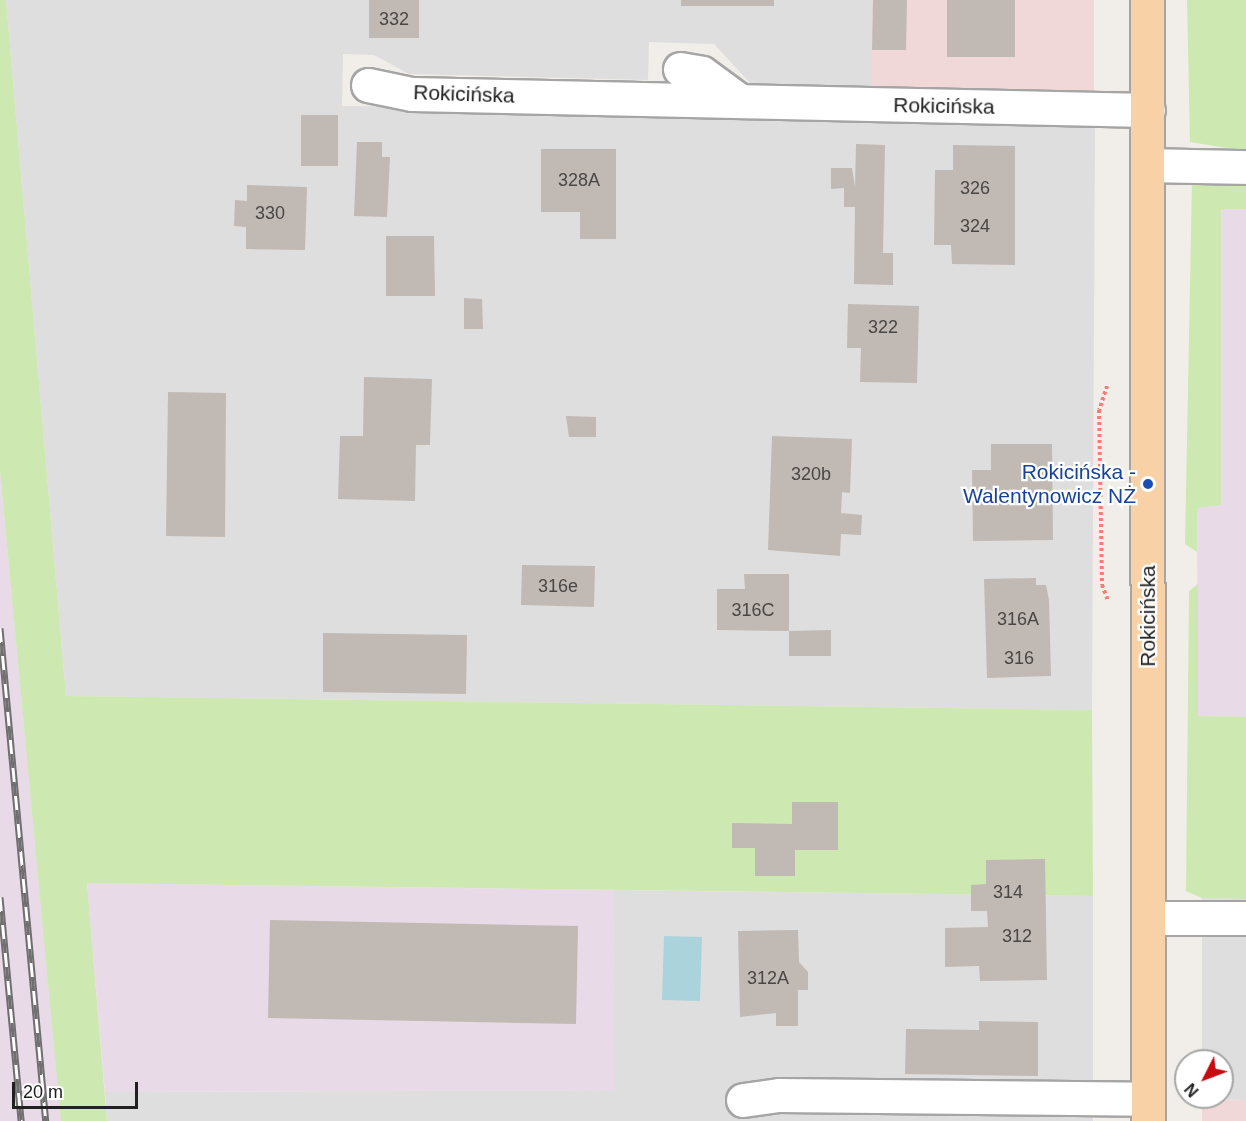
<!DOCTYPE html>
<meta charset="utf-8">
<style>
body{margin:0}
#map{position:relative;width:1246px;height:1121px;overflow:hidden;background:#f1ede8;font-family:Arial,sans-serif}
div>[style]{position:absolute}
.residential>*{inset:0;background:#dfdede}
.commercial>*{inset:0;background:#f0d8d8}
.industrial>*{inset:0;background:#e9dae7}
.grass>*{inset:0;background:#cee8b1}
.water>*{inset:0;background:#abd3dc}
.building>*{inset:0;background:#c1b9b4}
.path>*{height:4px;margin-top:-2px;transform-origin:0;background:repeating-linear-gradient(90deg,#f47e76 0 3px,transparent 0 6px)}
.roads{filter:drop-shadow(2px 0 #a5a5a5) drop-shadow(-2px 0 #a5a5a5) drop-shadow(0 2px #a5a5a5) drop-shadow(0 -2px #a5a5a5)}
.minor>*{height:33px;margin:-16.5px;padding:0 16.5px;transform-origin:16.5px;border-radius:16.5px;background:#fff}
.major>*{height:33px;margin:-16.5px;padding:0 16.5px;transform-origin:16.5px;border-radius:16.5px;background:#f8d1a6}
.rail>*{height:7px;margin-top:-3.5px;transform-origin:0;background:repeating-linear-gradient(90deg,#fff 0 14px,#6f6f6f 0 28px);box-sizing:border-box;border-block:2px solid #6f6f6f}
.dots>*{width:16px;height:16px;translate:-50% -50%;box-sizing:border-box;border:3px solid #fff;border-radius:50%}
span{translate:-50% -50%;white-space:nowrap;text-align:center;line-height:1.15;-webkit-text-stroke:4.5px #fff;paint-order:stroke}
.number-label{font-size:18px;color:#494746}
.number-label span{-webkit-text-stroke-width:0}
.street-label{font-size:21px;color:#212121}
.transit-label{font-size:21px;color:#164399}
.right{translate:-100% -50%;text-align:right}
.north{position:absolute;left:1174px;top:1049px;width:60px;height:60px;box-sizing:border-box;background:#fff;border:2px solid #a6a6a6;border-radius:50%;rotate:228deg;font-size:16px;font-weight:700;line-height:24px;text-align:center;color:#212121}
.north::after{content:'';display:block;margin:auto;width:21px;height:27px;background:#c80910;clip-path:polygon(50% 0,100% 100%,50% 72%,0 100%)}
.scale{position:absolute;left:12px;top:1082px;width:126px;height:27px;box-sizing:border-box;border:3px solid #212121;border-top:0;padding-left:8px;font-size:18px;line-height:21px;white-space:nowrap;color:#212121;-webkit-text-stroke:4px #fff;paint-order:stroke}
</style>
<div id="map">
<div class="residential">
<div style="clip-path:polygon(6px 0,872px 0,872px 87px,751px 84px,714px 44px,649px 42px,648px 80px,409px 74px,374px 55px,343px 54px,342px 106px,659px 110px,1095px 125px,1092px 710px,66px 696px)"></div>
<div style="clip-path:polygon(613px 890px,1093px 896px,1093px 1121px,107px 1121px,105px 1092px,614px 1090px)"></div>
<div style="clip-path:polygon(1202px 898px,1246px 899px,1246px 1100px,1202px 1099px,1222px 1097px,1222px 1061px,1202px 1061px)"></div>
</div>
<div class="commercial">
<div style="clip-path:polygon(872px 0,1094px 0,1094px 91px,872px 87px)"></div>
<div style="clip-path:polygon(1202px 1099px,1246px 1100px,1246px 1121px,1202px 1121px)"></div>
</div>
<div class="industrial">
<div style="clip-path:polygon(1221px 208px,1246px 209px,1246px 717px,1198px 716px,1197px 508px,1221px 505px)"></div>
<div style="clip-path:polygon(0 470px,52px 1018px,61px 1121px,0 1121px)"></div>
<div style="clip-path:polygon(87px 883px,613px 890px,615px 1090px,105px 1092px)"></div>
</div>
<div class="grass">
<div style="clip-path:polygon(0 0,6px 0,66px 696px,1092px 710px,1093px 896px,87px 883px,107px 1121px,61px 1121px,0 470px)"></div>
<div style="clip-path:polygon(1187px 0,1246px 0,1246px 151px,1190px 142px)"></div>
<div style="clip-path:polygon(1246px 179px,1246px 209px,1221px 209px,1221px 505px,1197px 508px,1197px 552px,1185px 544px,1192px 181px)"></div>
<div style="clip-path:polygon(1198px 584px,1198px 716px,1246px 717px,1246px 899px,1202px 898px,1186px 891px,1189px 591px)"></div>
</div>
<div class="water">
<div style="clip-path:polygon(664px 936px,702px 937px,700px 1001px,662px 1000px)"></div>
</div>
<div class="building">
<div style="clip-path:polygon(369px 0,419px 0,419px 38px,369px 38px)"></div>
<div style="clip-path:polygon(681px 0,774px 0,774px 6px,681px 6px)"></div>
<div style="clip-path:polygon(873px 0,907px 0,906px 50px,872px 50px)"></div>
<div style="clip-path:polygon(947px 0,1015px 0,1015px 57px,947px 57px)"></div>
<div style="clip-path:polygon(301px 115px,338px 115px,338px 166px,301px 166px)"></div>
<div style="clip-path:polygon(357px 142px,382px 142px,382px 157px,390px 157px,387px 217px,354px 216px)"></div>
<div style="clip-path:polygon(856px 144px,885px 145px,883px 253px,893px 253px,893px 285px,854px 284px,855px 207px,844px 207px,844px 188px,831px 189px,831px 168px,852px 168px,855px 187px)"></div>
<div style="clip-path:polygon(953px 145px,1015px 146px,1015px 265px,952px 264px,951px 245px,934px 245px,935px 170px,953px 170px)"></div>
<div style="clip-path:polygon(541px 149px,616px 149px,616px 239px,580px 239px,580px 212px,541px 212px)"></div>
<div style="clip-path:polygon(247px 185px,307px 187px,305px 250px,246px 249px,246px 227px,234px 226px,235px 200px,247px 201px)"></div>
<div style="clip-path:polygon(386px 236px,434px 236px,435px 296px,386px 296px)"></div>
<div style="clip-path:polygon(464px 298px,482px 299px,483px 329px,464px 329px)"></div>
<div style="clip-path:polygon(848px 304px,919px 306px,917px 383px,860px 382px,861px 348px,847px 348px)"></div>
<div style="clip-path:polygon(364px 377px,432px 379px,430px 445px,416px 445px,415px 501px,338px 499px,340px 436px,363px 436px)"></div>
<div style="clip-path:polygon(168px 392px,226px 393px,225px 537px,166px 536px)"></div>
<div style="clip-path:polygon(566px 416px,596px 417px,596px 437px,569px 437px)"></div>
<div style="clip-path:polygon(772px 436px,852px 439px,850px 493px,842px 492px,841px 513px,862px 515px,861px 535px,841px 534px,840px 556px,768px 550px)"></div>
<div style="clip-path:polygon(991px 444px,1052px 444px,1053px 540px,973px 541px,972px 470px,991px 470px)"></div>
<div style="clip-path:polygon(522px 565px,595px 566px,594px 607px,521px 605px)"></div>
<div style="clip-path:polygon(744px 574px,789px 574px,789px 631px,717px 630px,717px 589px,745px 589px)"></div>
<div style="clip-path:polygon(1036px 578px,1036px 585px,1046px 585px,1049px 600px,1051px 676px,987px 678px,984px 579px)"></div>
<div style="clip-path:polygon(831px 630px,831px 656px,789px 656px,789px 631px)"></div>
<div style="clip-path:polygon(323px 633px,467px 635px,466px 694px,323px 692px)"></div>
<div style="clip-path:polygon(792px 802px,838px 802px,838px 850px,795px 850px,795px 876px,755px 876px,755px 848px,732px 848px,732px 823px,792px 824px)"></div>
<div style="clip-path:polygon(1045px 859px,1047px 980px,980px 981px,979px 966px,945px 967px,945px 928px,988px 927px,987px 911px,971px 911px,971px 885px,986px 884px,986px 860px)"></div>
<div style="clip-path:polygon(270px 920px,578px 926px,576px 1024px,268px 1018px)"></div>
<div style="clip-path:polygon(798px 930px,799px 962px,808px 972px,808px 990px,798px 990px,798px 1026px,776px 1026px,776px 1013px,740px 1017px,738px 931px)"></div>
<div style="clip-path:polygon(979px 1021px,1038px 1022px,1038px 1076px,905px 1074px,906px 1029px,979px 1030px)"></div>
</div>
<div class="path">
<div style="left:1107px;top:386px;width:25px;rotate:108deg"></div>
<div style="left:1099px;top:410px;width:175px;rotate:89deg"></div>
<div style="left:1102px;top:585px;width:17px;rotate:69deg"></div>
</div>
<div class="roads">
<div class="minor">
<div style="left:680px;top:69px;width:22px;rotate:10deg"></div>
<div style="left:702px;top:73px;width:47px;rotate:36.4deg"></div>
<div style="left:368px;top:85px;width:45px;rotate:11.6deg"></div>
<div style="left:412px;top:94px;width:736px;rotate:1.25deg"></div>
<div style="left:1149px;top:165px;width:97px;rotate:1.2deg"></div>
<div style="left:1148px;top:918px;width:98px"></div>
<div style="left:743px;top:1100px;width:36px;rotate:-8deg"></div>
<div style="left:779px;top:1095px;width:368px;rotate:0.6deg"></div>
</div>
<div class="major">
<div style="left:1147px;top:0;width:1121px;rotate:89.95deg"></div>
</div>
</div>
<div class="rail">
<div style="left:0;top:628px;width:495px;rotate:84.7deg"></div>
<div style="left:0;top:897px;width:225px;rotate:84.6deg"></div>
</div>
<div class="dots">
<div style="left:1148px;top:484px;background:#1a4fb4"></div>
</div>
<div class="number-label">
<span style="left:394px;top:19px">332</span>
<span style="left:579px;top:180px">328A</span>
<span style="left:975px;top:188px">326</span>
<span style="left:270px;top:213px">330</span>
<span style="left:975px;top:226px">324</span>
<span style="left:883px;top:327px">322</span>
<span style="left:811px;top:474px">320b</span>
<span style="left:558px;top:586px">316e</span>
<span style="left:753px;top:610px">316C</span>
<span style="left:1018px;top:619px">316A</span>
<span style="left:1019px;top:658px">316</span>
<span style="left:1008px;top:892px">314</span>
<span style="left:1017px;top:936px">312</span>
<span style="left:768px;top:978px">312A</span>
</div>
<div class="street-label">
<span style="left:464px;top:94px;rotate:2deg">Rokicińska</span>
<span style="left:944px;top:106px;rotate:1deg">Rokicińska</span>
<span style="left:1148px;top:616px;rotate:-90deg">Rokicińska</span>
</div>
<div class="transit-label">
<span class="right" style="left:1136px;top:484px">Rokicińska -<br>Walentynowicz NŻ</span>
</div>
<div class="north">N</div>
<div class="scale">20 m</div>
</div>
